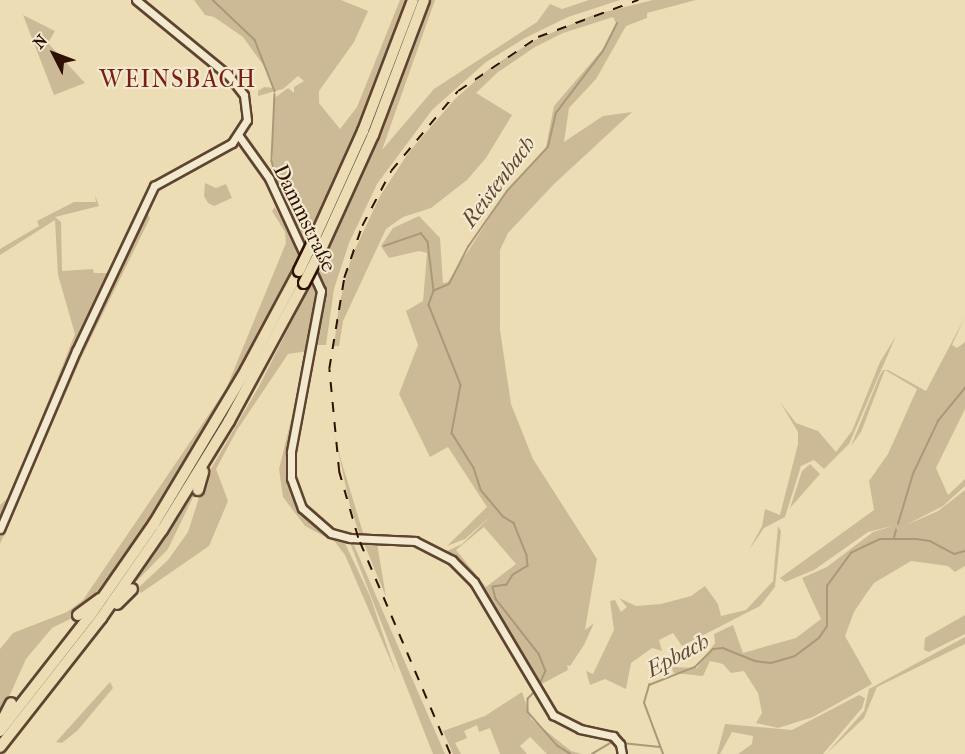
<!DOCTYPE html>
<meta charset="utf-8">
<style>
body{margin:0}
#map{position:relative;width:965px;height:754px;overflow:hidden;background:#ecddb5;font-family:"IM FELL French Canon",serif}
div>[style]{position:absolute}
.green>*{inset:0;background:#ccba97}
.stream>*{height:1.5px;margin:-0.75px;padding:0 0.75px;transform-origin:0.75px;border-radius:0.75px;background:#ac9879}
.roads{filter:drop-shadow(2px 0 #5e4430) drop-shadow(-2px 0 #5e4430) drop-shadow(0 2px #5e4430) drop-shadow(0 -2px #5e4430)}
.tertiary>*{height:7px;margin:-3.5px;padding:0 3.5px;transform-origin:3.5px;border-radius:3.5px;background:#f3e9cf}
.motorway>*{height:10px;margin:-5px;padding:0 5px;transform-origin:5px;border-radius:5px;background:#ecddb5}
.rail>*{height:1.5px;margin-top:-0.75px;transform-origin:0;background:repeating-linear-gradient(90deg,#2f1104 0 10px,transparent 0 20px)}
.bridges{filter:drop-shadow(2px 0 #2f1104) drop-shadow(-2px 0 #2f1104) drop-shadow(0 2px #2f1104) drop-shadow(0 -2px #2f1104)}
.motorway-bridge>*{height:10px;margin:-5px;padding:0 5px;transform-origin:5px;border-radius:5px;background:#ecddb5}
span{translate:-50% -50%;white-space:nowrap;text-align:center;line-height:1.15;-webkit-text-stroke:4.5px #f3e9cf;paint-order:stroke}
.street-label{font-size:21px;color:#2f1104}
.water-label{font-size:22px;color:#614733;font-style:italic}
.quarter-label{font-size:24px;color:#7a1f14;letter-spacing:1.5px}
.north{position:absolute;left:24px;top:24px;width:60px;height:60px;-webkit-text-stroke:4px #f3e9cf;paint-order:stroke;rotate:312deg;font-size:16px;font-weight:700;line-height:24px;text-align:center;color:#2f1104}
.north::after{content:'';display:block;margin:auto;width:21px;height:27px;background:#2f1104;clip-path:polygon(50% 0,100% 100%,50% 72%,0 100%)}
</style>
<div id="map">
<div class="green">
<div style="clip-path:polygon(194px 0,341px 0,368px 11px,354px 42px,319px 91px,319px 103px,340px 129px,357px 107px,400px 0,408px 0,349px 152px,305px 246px,292px 220px,287px 219px,267px 171px,273px 167px,273px 99px,288px 88px,294px 93px,294px 87px,304px 81px,298px 76px,283px 89px,258px 96px,258px 91px,264px 87px,274px 88px,267px 70px,243px 37px,214px 17px,205px 15px)"></div>
<div style="clip-path:polygon(431px 0,435px 0,382px 150px,434px 89px,537px 22px,550px 4px,562px 9px,589px 0,620px 0,568px 17px,525px 38px,486px 62px,432px 110px,377px 184px,349px 243px,334px 289px,326px 345px,315px 345px,324px 303px,319px 270px,374px 149px)"></div>
<div style="clip-path:polygon(evenodd,653px 0,696px 0,647px 13px,647px 18px,626px 26px,596px 79px,569px 108px,564px 142px,603px 116px,632px 112px,554px 184px,508px 233px,500px 250px,500px 330px,511px 404px,533px 459px,597px 559px,585px 630px,594px 623px,584px 645px,570px 666px,567px 665px,568px 670px,536px 687px,461px 564px,445px 552px,462px 544px,492px 515px,465px 539px,447px 546px,487px 507px,448px 447px,430px 457px,399px 394px,418px 345px,406px 311px,423px 301px,427px 253px,419px 251px,389px 258px,381px 246px,393px 228px,419px 216px,440px 238px,443px 283px,448px 282px,507px 191px,546px 147px,554px 106px,603px 49px,616px 23px,613px 17px,563px 33px,535px 47px,498px 72px,476px 93px,512px 115px,486px 158px,467px 180px,431px 208px,403px 217px,386px 229px,343px 321px,339px 346px,334px 346px,339px 305px,351px 258px,380px 196px,409px 152px,455px 99px,490px 68px,535px 40px,593px 15px,653px 0,484px 527px,516px 564px,486px 587px,456px 550px,484px 527px)"></div>
<div style="clip-path:polygon(23px 15px,55px 31px,48px 43px,85px 83px,54px 95px)"></div>
<div style="clip-path:polygon(205px 183px,216px 188px,226px 184px,232px 198px,214px 206px,208px 203px,204px 196px)"></div>
<div style="clip-path:polygon(95px 195px,99px 206px,55px 217px,61px 222px,62px 271px,93px 269px,94px 273px,115px 273px,145px 209px,150px 218px,82px 356px,0 544px,0 505px,11px 495px,75px 334px,58px 275px,55px 220px,0 255px,0 249px,39px 226px,37px 221px,74px 202px,96px 202px)"></div>
<div style="clip-path:polygon(275px 207px,300px 255px,252px 354px,183px 469px,107px 581px,78px 615px,52px 628px,26px 659px,0 717px,0 649px,13px 633px,67px 612px,83px 600px,226px 389px,286px 243px,285px 232px,272px 211px)"></div>
<div style="clip-path:polygon(314px 278px,319px 294px,289px 481px,305px 516px,325px 533px,343px 539px,370px 596px,396px 673px,345px 555px,335px 542px,305px 526px,283px 497px,279px 469px,308px 351px,288px 354px,237px 430px,216px 469px,228px 501px,209px 546px,141px 593px,137px 589px,168px 560px,188px 532px,205px 479px,258px 388px)"></div>
<div style="clip-path:polygon(965px 317px,952px 345px,957px 348px,965px 342px,965px 409px,936px 468px,948px 495px,965px 479px,965px 486px,943px 506px,906px 525px,938px 511px,965px 490px,965px 566px,955px 572px,948px 566px,911px 561px,874px 583px,866px 594px,854px 612px,845px 636px,872px 684px,813px 717px,778px 728px,756px 723px,762px 713px,758px 693px,744px 671px,731px 673px,723px 664px,710px 661px,703px 676px,674px 673px,671px 667px,697px 668px,715px 643px,714px 634px,733px 625px,743px 653px,796px 638px,821px 619px,802px 578px,827px 567px,873px 532px,896px 525px,868px 532px,814px 570px,785px 582px,780px 578px,874px 510px,869px 481px,888px 454px,917px 389px,885px 370px,861px 432px,851px 446px,880px 375px,883px 370px,888px 370px,926px 391px)"></div>
<div style="clip-path:polygon(896px 336px,849px 444px,824px 469px,814px 460px,801px 466px,785px 517px,764px 528px,749px 550px,762px 526px,765px 509px,780px 515px,798px 444px,798px 432px,780px 402px,796px 423px,818px 431px,836px 452px,852px 431px,880px 362px)"></div>
<div style="clip-path:polygon(334px 432px,341px 460px,364px 536px,360px 536px,350px 506px)"></div>
<div style="clip-path:polygon(810px 464px,820px 474px,790px 508px,802px 471px)"></div>
<div style="clip-path:polygon(197px 489px,168px 549px,130px 588px,154px 555px)"></div>
<div style="clip-path:polygon(778px 526px,781px 531px,775px 587px,760px 606px,682px 646px,673px 633px,659px 640px,662px 651px,652px 648px,631px 663px,626px 689px,605px 679px,590px 685px,586px 671px,593px 674px,614px 630px,610px 601px,615px 600px,621px 612px,627px 607px,619px 598px,636px 606px,661px 604px,691px 596px,705px 586px,718px 604px,721px 616px,746px 610px,773px 581px)"></div>
<div style="clip-path:polygon(385px 540px,417px 544px,431px 549px,456px 565px,464px 574px,432px 550px,413px 544px,377px 543px,386px 597px,363px 541px)"></div>
<div style="clip-path:polygon(350px 543px,353px 543px,445px 754px,433px 754px)"></div>
<div style="clip-path:polygon(965px 615px,965px 634px,929px 652px,924px 650px,925px 638px)"></div>
<div style="clip-path:polygon(965px 637px,965px 644px,877px 687px,864px 718px,826px 754px,864px 711px,869px 689px)"></div>
<div style="clip-path:polygon(110px 682px,113px 688px,78px 730px,62px 743px,56px 742px)"></div>
<div style="clip-path:polygon(522px 692px,531px 719px,571px 751px,582px 754px,547px 754px,530px 737px,520px 746px,527px 754px,500px 754px,490px 728px,479px 732px,477px 725px,464px 731px,467px 738px,455px 743px,461px 754px,453px 754px,443px 731px,485px 716px)"></div>
<div style="clip-path:polygon(859px 695px,865px 698px,862px 708px,823px 754px,738px 754px,752px 744px,753px 736px,732px 732px,720px 754px,717px 754px,725px 724px,792px 730px)"></div>
</div>
<div class="stream">
<div style="left:213px;top:0;width:58px;rotate:43.6deg"></div>
<div style="left:255px;top:40px;width:55px;rotate:68.6deg"></div>
<div style="left:275px;top:94px;width:67px;rotate:92.6deg"></div>
<div style="left:272px;top:161px;width:29px;rotate:76deg"></div>
<div style="left:279px;top:189px;width:33px;rotate:59deg"></div>
<div style="left:384px;top:246px;width:39px;rotate:-19deg"></div>
<div style="left:421px;top:233px;width:11px;rotate:52deg"></div>
<div style="left:428px;top:242px;width:49px;rotate:83deg"></div>
<div style="left:434px;top:291px;width:15px;rotate:110deg"></div>
<div style="left:429px;top:305px;width:86px;rotate:68.2deg"></div>
<div style="left:461px;top:385px;width:49px;rotate:100.6deg"></div>
<div style="left:452px;top:433px;width:41px;rotate:57.8deg"></div>
<div style="left:474px;top:468px;width:23px;rotate:72deg"></div>
<div style="left:481px;top:490px;width:35px;rotate:50deg"></div>
<div style="left:504px;top:517px;width:12px;rotate:31deg"></div>
<div style="left:514px;top:523px;width:35px;rotate:68deg"></div>
<div style="left:527px;top:556px;width:10px;rotate:84deg"></div>
<div style="left:528px;top:566px;width:17px;rotate:149deg"></div>
<div style="left:513px;top:575px;width:12px;rotate:121deg"></div>
<div style="left:507px;top:585px;width:14px;rotate:172deg"></div>
<div style="left:493px;top:587px;width:12px;rotate:76deg"></div>
<div style="left:496px;top:599px;width:70px;rotate:52deg"></div>
<div style="left:539px;top:654px;width:18px;rotate:68deg"></div>
<div style="left:546px;top:671px;width:17px;rotate:114deg"></div>
<div style="left:435px;top:290px;width:15px;rotate:-23deg"></div>
<div style="left:449px;top:284px;width:42px;rotate:-62.8deg"></div>
<div style="left:468px;top:247px;width:68px;rotate:-55.1deg"></div>
<div style="left:507px;top:191px;width:60px;rotate:-47deg"></div>
<div style="left:548px;top:147px;width:35px;rotate:-77deg"></div>
<div style="left:556px;top:113px;width:78px;rotate:-52.8deg"></div>
<div style="left:603px;top:51px;width:31px;rotate:-63deg"></div>
<div style="left:898px;top:524px;width:52px;rotate:-73.3deg"></div>
<div style="left:913px;top:474px;width:59px;rotate:-64.7deg"></div>
<div style="left:938px;top:421px;width:43px;rotate:-50.7deg"></div>
<div style="left:894px;top:538px;width:8px;rotate:-76deg"></div>
<div style="left:536px;top:691px;width:11px;rotate:135deg"></div>
<div style="left:528px;top:699px;width:13px;rotate:90deg"></div>
<div style="left:528px;top:712px;width:45px;rotate:48.6deg"></div>
<div style="left:558px;top:746px;width:15px;rotate:32deg"></div>
<div style="left:622px;top:743px;width:38px;rotate:6deg"></div>
<div style="left:592px;top:754px;width:26px;rotate:-31deg"></div>
<div style="left:663px;top:754px;width:54px;rotate:-110.4deg"></div>
<div style="left:644px;top:703px;width:19px;rotate:-74deg"></div>
<div style="left:649px;top:685px;width:49px;rotate:-21.4deg"></div>
<div style="left:695px;top:667px;width:25px;rotate:-45deg"></div>
<div style="left:713px;top:649px;width:10px;rotate:-6deg"></div>
<div style="left:723px;top:648px;width:35px;rotate:22deg"></div>
<div style="left:755px;top:661px;width:16px;rotate:7deg"></div>
<div style="left:771px;top:663px;width:25px;rotate:-16deg"></div>
<div style="left:795px;top:656px;width:30px;rotate:-37deg"></div>
<div style="left:819px;top:638px;width:14px;rotate:-56deg"></div>
<div style="left:827px;top:626px;width:40px;rotate:-90deg"></div>
<div style="left:827px;top:586px;width:41px;rotate:-54deg"></div>
<div style="left:851px;top:553px;width:13px;rotate:-27deg"></div>
<div style="left:863px;top:547px;width:19px;rotate:-25deg"></div>
<div style="left:880px;top:539px;width:36px"></div>
<div style="left:916px;top:539px;width:14px;rotate:8deg"></div>
<div style="left:930px;top:541px;width:27px;rotate:28deg"></div>
<div style="left:954px;top:554px;width:11px;rotate:-15deg"></div>
</div>
<div class="roads">
<div class="tertiary">
<div style="left:239px;top:136px;width:52px;rotate:54.5deg"></div>
<div style="left:269px;top:178px;width:124px;rotate:65.3deg"></div>
<div style="left:321px;top:291px;width:164px;rotate:100.6deg"></div>
<div style="left:291px;top:452px;width:26px;rotate:90deg"></div>
<div style="left:291px;top:478px;width:32px;rotate:70deg"></div>
<div style="left:302px;top:508px;width:38px;rotate:41deg"></div>
<div style="left:331px;top:533px;width:20px;rotate:15deg"></div>
<div style="left:350px;top:538px;width:65px;rotate:2.6deg"></div>
<div style="left:415px;top:541px;width:42px;rotate:27.2deg"></div>
<div style="left:452px;top:560px;width:31px;rotate:45deg"></div>
<div style="left:474px;top:582px;width:155px;rotate:59.3deg"></div>
<div style="left:553px;top:715px;width:30px;rotate:27deg"></div>
<div style="left:580px;top:729px;width:34px;rotate:12deg"></div>
<div style="left:613px;top:736px;width:11px;rotate:49deg"></div>
<div style="left:620px;top:744px;width:10px;rotate:79deg"></div>
<div style="left:0;top:529px;width:194px;rotate:-66.9deg"></div>
<div style="left:76px;top:351px;width:183px;rotate:-64.7deg"></div>
<div style="left:154px;top:186px;width:89px;rotate:-28.9deg"></div>
<div style="left:232px;top:143px;width:27px;rotate:-57deg"></div>
<div style="left:247px;top:120px;width:25px;rotate:-97deg"></div>
<div style="left:244px;top:95px;width:24px;rotate:-128deg"></div>
<div style="left:229px;top:76px;width:120px;rotate:-140.7deg"></div>
</div>
<div class="motorway">
<div style="left:312px;top:244px;width:124px;rotate:-65.7deg"></div>
<div style="left:363px;top:131px;width:140px;rotate:-69.1deg"></div>
<div style="left:318px;top:256px;width:133px;rotate:-65.6deg"></div>
<div style="left:373px;top:135px;width:144px;rotate:-69.3deg"></div>
<div style="left:198px;top:490px;width:19px;rotate:-74deg"></div>
<div style="left:117px;top:604px;width:21px;rotate:-45deg"></div>
<div style="left:78px;top:615px;width:27px;rotate:-36deg"></div>
<div style="left:2px;top:721px;width:20px;rotate:-63deg"></div>
<div style="left:0;top:731px;width:146px;rotate:-52deg"></div>
<div style="left:90px;top:616px;width:112px;rotate:-55.2deg"></div>
<div style="left:154px;top:524px;width:179px;rotate:-59.1deg"></div>
<div style="left:246px;top:370px;width:112px;rotate:-61.8deg"></div>
<div style="left:0;top:747px;width:164px;rotate:-51.9deg"></div>
<div style="left:101px;top:618px;width:107px;rotate:-55.3deg"></div>
<div style="left:162px;top:530px;width:128px;rotate:-58.4deg"></div>
<div style="left:229px;top:421px;width:157px;rotate:-61.5deg"></div>
</div>
</div>
<div class="rail">
<div style="left:450px;top:754px;width:235px;rotate:-113.1deg"></div>
<div style="left:358px;top:538px;width:69px;rotate:-106.1deg"></div>
<div style="left:339px;top:472px;width:103px;rotate:-95.5deg"></div>
<div style="left:329px;top:369px;width:92px;rotate:-80.6deg"></div>
<div style="left:344px;top:278px;width:55px;rotate:-70.9deg"></div>
<div style="left:362px;top:226px;width:62px;rotate:-62.2deg"></div>
<div style="left:391px;top:171px;width:104px;rotate:-50.1deg"></div>
<div style="left:458px;top:91px;width:97px;rotate:-34deg"></div>
<div style="left:538px;top:37px;width:107px;rotate:-20.3deg"></div>
</div>
<div class="bridges">
<div class="motorway-bridge">
<div style="left:299px;top:271px;width:30px;rotate:-64deg"></div>
<div style="left:304px;top:283px;width:30px;rotate:-63deg"></div>
</div>
</div>
<div class="street-label">
<span style="left:305px;top:218px;rotate:64deg">Dammstraße</span>
</div>
<div class="water-label">
<span style="left:499px;top:182px;rotate:-53deg">Reistenbach</span>
<span style="left:678px;top:656px;rotate:-28deg">Epbach</span>
</div>
<div class="quarter-label">
<span style="left:178px;top:80px">WEINSBACH</span>
</div>
<div class="north">N</div>
</div>
